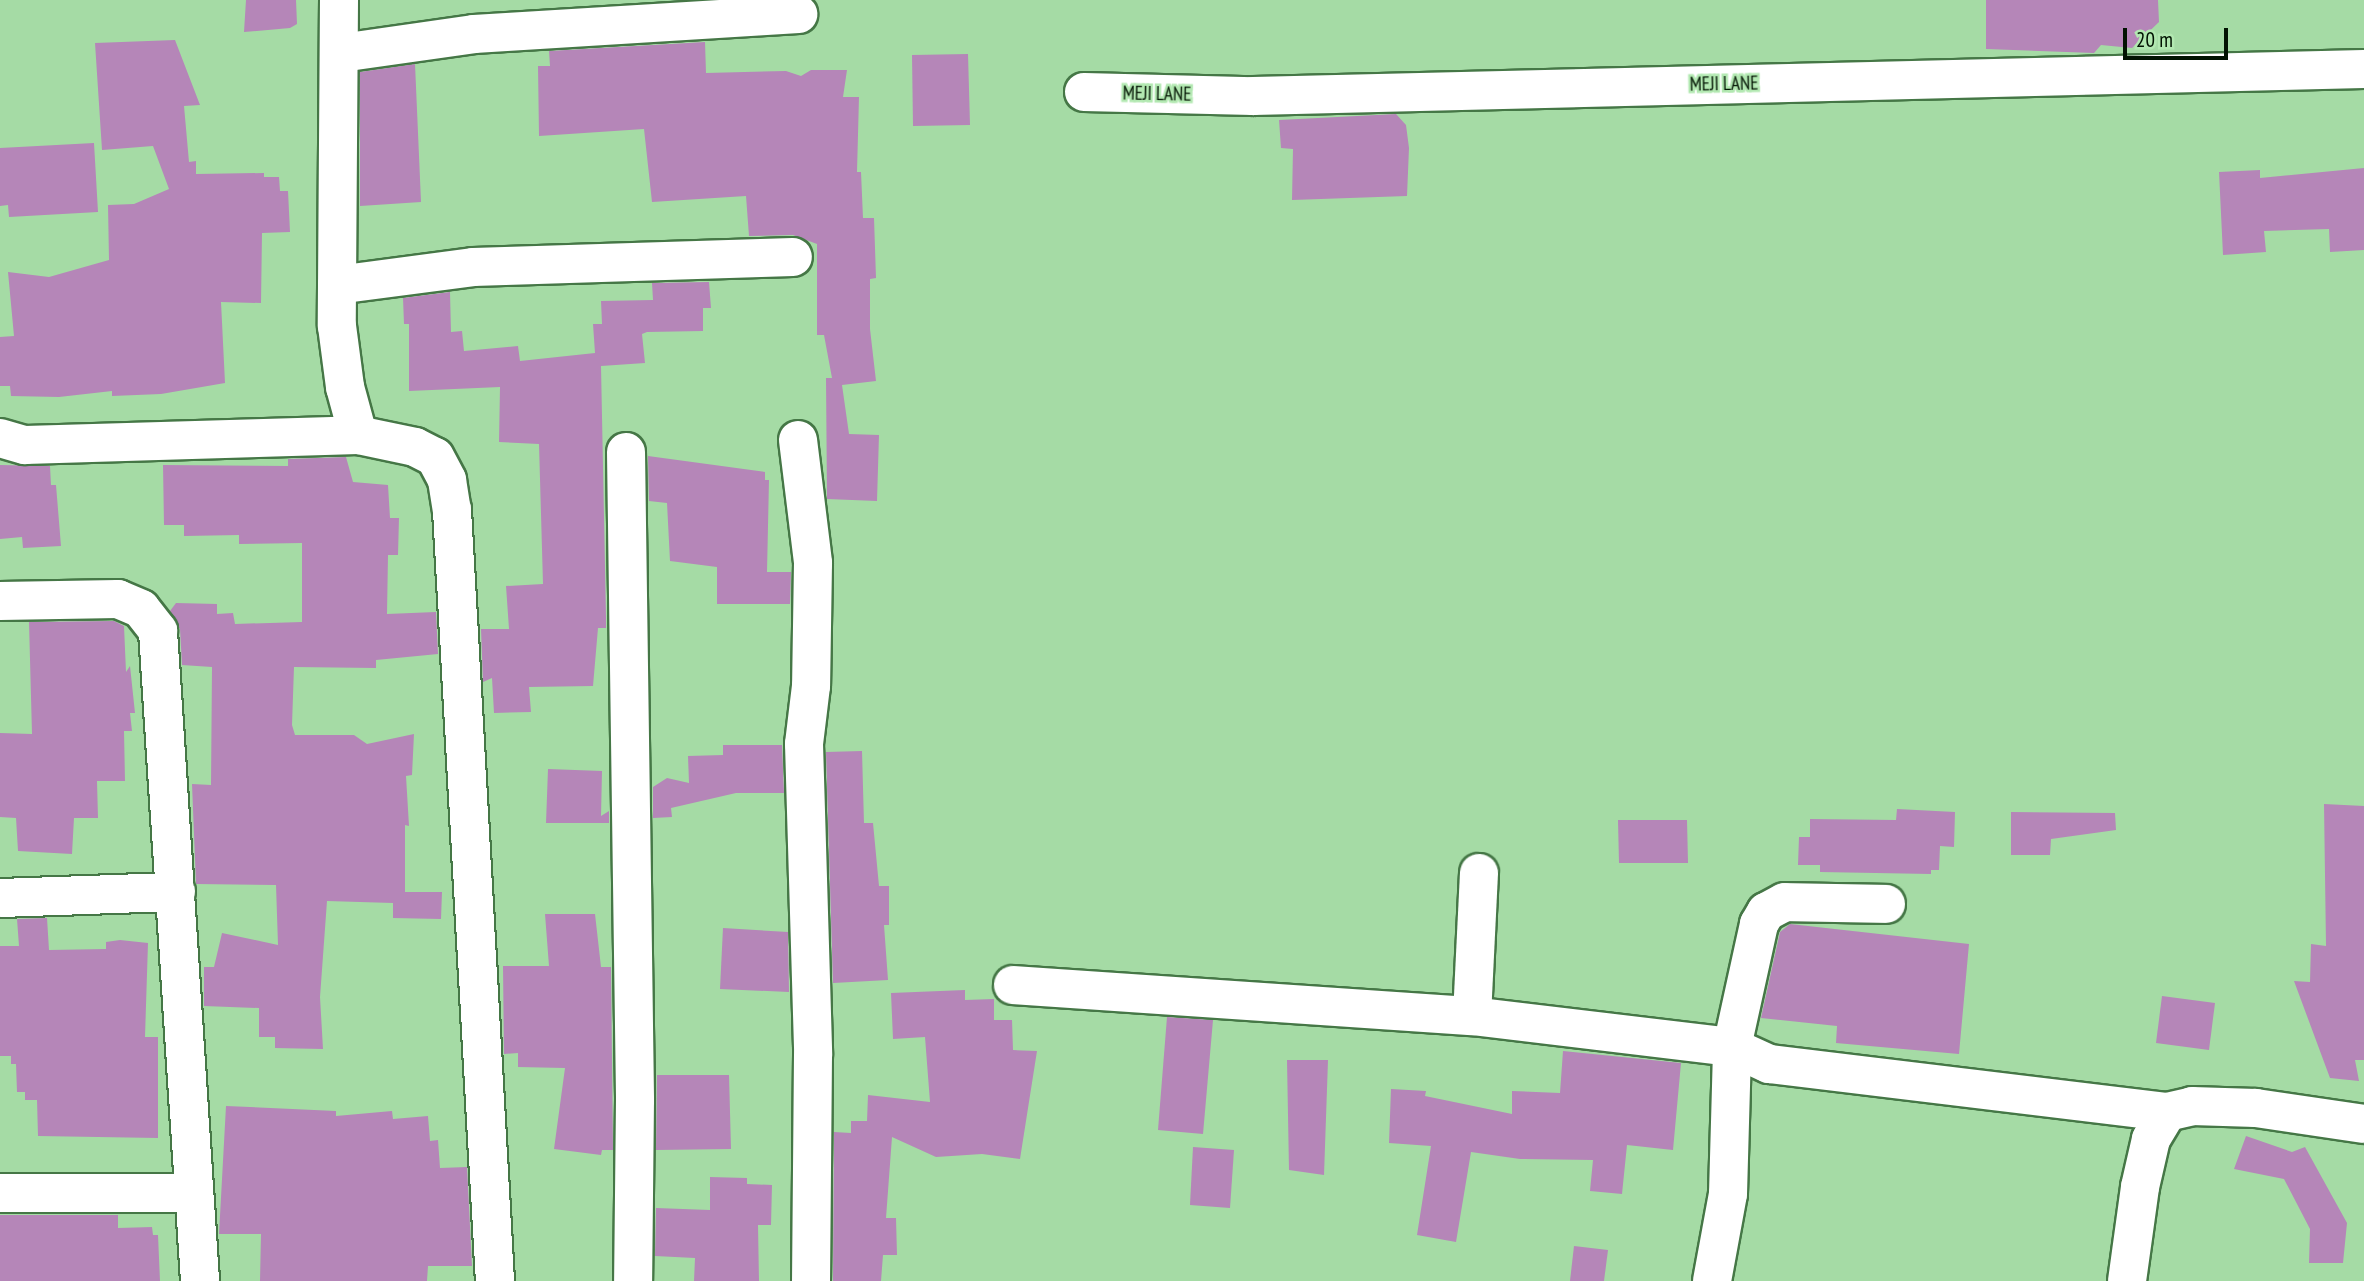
<!DOCTYPE html>
<style>
body{margin:0}
#map{position:relative;width:2364px;height:1281px;overflow:hidden;background:#a5dba5;font-family:"PT Sans Narrow",sans-serif}
div>[style]{position:absolute}
.building>*{inset:0;background:#b586b8}
.roads{filter:drop-shadow(2px 0 #457746) drop-shadow(-2px 0 #457746) drop-shadow(0 2px #457746) drop-shadow(0 -2px #457746)}
.minor>*{height:38px;margin:-19px;padding:0 19px;transform-origin:19px;border-radius:19px;background:#fff}
span{translate:-50% -50%;white-space:nowrap;text-align:center;line-height:1.15;-webkit-text-stroke:5px #b2e8b1;paint-order:stroke}
.street-label{font-size:19px;color:#021302}
.scale{position:absolute;left:2123px;top:28px;width:105px;height:32px;box-sizing:border-box;border:4px solid #021302;border-top:0;padding-left:9px;font-size:21px;line-height:24px;white-space:nowrap;color:#021302;-webkit-text-stroke:5px #b2e8b1;paint-order:stroke}
</style>
<div id="map">
<div class="building">
<div style="clip-path:polygon(246px 0,296px 0,297px 24px,290px 28px,244px 32px)"></div>
<div style="clip-path:polygon(1986px 0,2158px 0,2159px 22px,2132px 48px,2101px 45px,2094px 53px,1986px 49px)"></div>
<div style="clip-path:polygon(175px 40px,200px 105px,184px 106px,189px 162px,196px 161px,196px 174px,264px 173px,264px 177px,279px 177px,280px 191px,288px 191px,290px 232px,262px 233px,261px 303px,221px 302px,225px 383px,161px 394px,112px 396px,112px 391px,59px 397px,11px 396px,10px 386px,0 386px,0 337px,14px 336px,8px 272px,49px 277px,109px 260px,108px 205px,134px 204px,169px 189px,153px 146px,102px 150px,95px 43px)"></div>
<div style="clip-path:polygon(705px 42px,706px 73px,786px 71px,801px 76px,811px 70px,847px 70px,843px 97px,859px 97px,857px 172px,861px 172px,863px 218px,874px 218px,876px 278px,870px 279px,870px 329px,876px 381px,842px 385px,849px 434px,879px 435px,877px 501px,827px 499px,826px 378px,832px 378px,824px 335px,817px 335px,817px 244px,793px 235px,749px 236px,746px 196px,652px 202px,644px 129px,539px 136px,538px 66px,550px 66px,549px 51px)"></div>
<div style="clip-path:polygon(968px 54px,970px 125px,913px 126px,912px 55px)"></div>
<div style="clip-path:polygon(415px 64px,421px 202px,360px 206px,360px 72px)"></div>
<div style="clip-path:polygon(1396px 114px,1406px 125px,1409px 148px,1407px 196px,1292px 200px,1293px 149px,1281px 148px,1279px 120px)"></div>
<div style="clip-path:polygon(94px 143px,98px 212px,9px 217px,8px 205px,0 206px,0 148px)"></div>
<div style="clip-path:polygon(2364px 168px,2364px 250px,2330px 252px,2329px 229px,2264px 231px,2266px 252px,2223px 255px,2219px 172px,2260px 170px,2260px 178px)"></div>
<div style="clip-path:polygon(709px 282px,711px 308px,703px 308px,703px 331px,647px 332px,642px 334px,645px 363px,601px 366px,606px 617px,606px 628px,598px 628px,593px 686px,529px 687px,531px 712px,494px 713px,492px 678px,483px 682px,481px 629px,509px 629px,506px 586px,543px 584px,539px 444px,499px 442px,500px 387px,409px 391px,409px 324px,404px 324px,403px 298px,450px 292px,451px 332px,462px 331px,464px 351px,518px 346px,520px 361px,595px 353px,593px 324px,602px 324px,601px 301px,653px 300px,652px 283px)"></div>
<div style="clip-path:polygon(648px 456px,765px 472px,765px 480px,769px 480px,767px 572px,791px 572px,790px 604px,717px 604px,717px 567px,670px 561px,667px 503px,649px 501px)"></div>
<div style="clip-path:polygon(346px 457px,353px 482px,388px 485px,390px 518px,399px 518px,398px 555px,388px 555px,387px 614px,436px 612px,438px 654px,376px 660px,376px 668px,294px 667px,292px 725px,295px 735px,354px 735px,367px 744px,414px 734px,412px 775px,406px 776px,409px 826px,405px 825px,405px 892px,442px 892px,441px 919px,393px 918px,393px 903px,327px 901px,320px 997px,323px 1049px,275px 1048px,275px 1037px,259px 1037px,259px 1008px,204px 1006px,204px 967px,214px 967px,222px 933px,278px 945px,276px 885px,196px 884px,192px 784px,211px 785px,212px 667px,182px 665px,180px 629px,170px 611px,176px 603px,217px 604px,217px 614px,233px 613px,235px 624px,302px 622px,302px 543px,239px 544px,239px 535px,184px 536px,184px 525px,164px 525px,163px 465px,288px 466px,288px 459px)"></div>
<div style="clip-path:polygon(0 465px,50px 466px,51px 485px,56px 485px,61px 546px,23px 548px,22px 537px,0 539px)"></div>
<div style="clip-path:polygon(114px 621px,124px 626px,126px 672px,130px 666px,135px 713px,130px 713px,132px 731px,124px 731px,125px 781px,97px 781px,98px 818px,74px 818px,72px 854px,18px 851px,16px 818px,0 817px,0 733px,32px 734px,29px 622px)"></div>
<div style="clip-path:polygon(723px 745px,782px 745px,784px 793px,736px 793px,671px 808px,672px 817px,653px 818px,653px 787px,667px 778px,689px 783px,688px 756px,723px 755px)"></div>
<div style="clip-path:polygon(862px 751px,864px 823px,873px 823px,879px 886px,889px 886px,889px 925px,884px 925px,888px 980px,833px 983px,826px 752px)"></div>
<div style="clip-path:polygon(548px 769px,602px 771px,601px 816px,609px 811px,609px 823px,546px 823px)"></div>
<div style="clip-path:polygon(2324px 804px,2364px 806px,2364px 1060px,2355px 1060px,2359px 1081px,2330px 1078px,2294px 981px,2310px 982px,2311px 944px,2326px 946px)"></div>
<div style="clip-path:polygon(1897px 809px,1955px 812px,1954px 847px,1940px 846px,1939px 870px,1931px 870px,1931px 874px,1820px 872px,1820px 865px,1798px 865px,1799px 837px,1810px 837px,1810px 819px,1896px 820px)"></div>
<div style="clip-path:polygon(2011px 812px,2115px 813px,2116px 830px,2051px 839px,2050px 855px,2011px 855px)"></div>
<div style="clip-path:polygon(1618px 820px,1687px 820px,1688px 863px,1619px 863px)"></div>
<div style="clip-path:polygon(545px 914px,595px 914px,601px 967px,611px 967px,613px 1150px,602px 1150px,601px 1155px,554px 1149px,565px 1068px,518px 1067px,518px 1053px,504px 1054px,503px 966px,549px 966px)"></div>
<div style="clip-path:polygon(47px 918px,49px 950px,106px 949px,106px 942px,120px 940px,148px 943px,145px 1037px,158px 1037px,158px 1138px,38px 1136px,37px 1100px,25px 1100px,25px 1092px,17px 1092px,16px 1064px,11px 1064px,11px 1056px,0 1056px,0 946px,19px 946px,17px 919px)"></div>
<div style="clip-path:polygon(1790px 924px,1969px 944px,1959px 1054px,1836px 1043px,1837px 1026px,1761px 1018px,1780px 932px)"></div>
<div style="clip-path:polygon(723px 928px,788px 932px,789px 992px,720px 989px)"></div>
<div style="clip-path:polygon(965px 990px,965px 1000px,994px 999px,994px 1020px,1012px 1020px,1013px 1050px,1037px 1051px,1020px 1159px,982px 1154px,936px 1157px,892px 1137px,886px 1218px,896px 1218px,897px 1255px,883px 1255px,881px 1281px,833px 1281px,834px 1132px,851px 1133px,851px 1121px,867px 1121px,868px 1095px,930px 1102px,925px 1037px,893px 1039px,891px 993px)"></div>
<div style="clip-path:polygon(2162px 996px,2215px 1003px,2209px 1050px,2156px 1043px)"></div>
<div style="clip-path:polygon(1167px 1017px,1213px 1020px,1203px 1134px,1158px 1130px)"></div>
<div style="clip-path:polygon(1563px 1051px,1681px 1063px,1673px 1150px,1627px 1145px,1622px 1194px,1590px 1191px,1593px 1160px,1520px 1159px,1471px 1152px,1456px 1242px,1417px 1235px,1431px 1146px,1389px 1143px,1391px 1089px,1426px 1091px,1425px 1096px,1512px 1114px,1512px 1091px,1560px 1093px)"></div>
<div style="clip-path:polygon(1287px 1060px,1328px 1060px,1324px 1175px,1289px 1170px)"></div>
<div style="clip-path:polygon(657px 1075px,729px 1075px,731px 1149px,656px 1150px)"></div>
<div style="clip-path:polygon(226px 1106px,336px 1111px,336px 1116px,392px 1111px,393px 1119px,428px 1116px,430px 1141px,438px 1140px,440px 1168px,467px 1167px,472px 1266px,428px 1266px,427px 1281px,260px 1281px,261px 1234px,219px 1234px)"></div>
<div style="clip-path:polygon(2246px 1136px,2292px 1152px,2305px 1147px,2347px 1223px,2343px 1263px,2309px 1263px,2310px 1229px,2284px 1179px,2234px 1169px)"></div>
<div style="clip-path:polygon(1193px 1147px,1234px 1150px,1230px 1208px,1190px 1205px)"></div>
<div style="clip-path:polygon(710px 1177px,747px 1178px,747px 1184px,772px 1185px,771px 1225px,758px 1225px,759px 1281px,694px 1281px,695px 1258px,655px 1256px,656px 1208px,710px 1210px)"></div>
<div style="clip-path:polygon(0 1215px,118px 1215px,118px 1228px,152px 1227px,153px 1235px,158px 1235px,160px 1281px,0 1281px)"></div>
<div style="clip-path:polygon(1574px 1246px,1608px 1250px,1604px 1281px,1570px 1281px)"></div>
</div>
<div class="roads">
<div class="minor">
<div style="left:339px;top:0;width:326px;rotate:90.4deg"></div>
<div style="left:337px;top:326px;width:62px;rotate:82.5deg"></div>
<div style="left:345px;top:387px;width:50px;rotate:74.8deg"></div>
<div style="left:341px;top:53px;width:134px;rotate:-8.1deg"></div>
<div style="left:474px;top:34px;width:325px;rotate:-3.5deg"></div>
<div style="left:1084px;top:92px;width:169px;rotate:1.4deg"></div>
<div style="left:1253px;top:96px;width:1111px;rotate:-1.39deg"></div>
<div style="left:337px;top:285px;width:137px;rotate:-7.5deg"></div>
<div style="left:473px;top:267px;width:320px;rotate:-1.8deg"></div>
<div style="left:0;top:438px;width:26px;rotate:16deg"></div>
<div style="left:25px;top:445px;width:333px;rotate:-1.7deg"></div>
<div style="left:358px;top:435px;width:58px;rotate:11.9deg"></div>
<div style="left:415px;top:447px;width:22px;rotate:27deg"></div>
<div style="left:435px;top:457px;width:26px;rotate:62deg"></div>
<div style="left:447px;top:480px;width:30px;rotate:81deg"></div>
<div style="left:452px;top:510px;width:772px;rotate:86.81deg"></div>
<div style="left:798px;top:440px;width:124px;rotate:83deg"></div>
<div style="left:813px;top:563px;width:123px;rotate:90.9deg"></div>
<div style="left:811px;top:686px;width:58px;rotate:96.9deg"></div>
<div style="left:804px;top:744px;width:311px;rotate:88.3deg"></div>
<div style="left:813px;top:1055px;width:226px;rotate:90.5deg"></div>
<div style="left:626px;top:452px;width:648px;rotate:89.2deg"></div>
<div style="left:635px;top:1100px;width:181px;rotate:90.6deg"></div>
<div style="left:0;top:601px;width:118px;rotate:-1deg"></div>
<div style="left:118px;top:599px;width:25px;rotate:23deg"></div>
<div style="left:141px;top:609px;width:28px;rotate:52deg"></div>
<div style="left:158px;top:631px;width:651px;rotate:86.3deg"></div>
<div style="left:1479px;top:873px;width:143px;rotate:92.8deg"></div>
<div style="left:1472px;top:1016px;width:262px;rotate:6.8deg"></div>
<div style="left:1732px;top:1047px;width:41px;rotate:24.7deg"></div>
<div style="left:1769px;top:1064px;width:401px;rotate:6.9deg"></div>
<div style="left:0;top:898px;width:176px;rotate:-2deg"></div>
<div style="left:1013px;top:985px;width:460px;rotate:3.9deg"></div>
<div style="left:0;top:1193px;width:194px"></div>
<div style="left:1712px;top:1281px;width:88px;rotate:-79.6deg"></div>
<div style="left:1728px;top:1194px;width:147px;rotate:-88.4deg"></div>
<div style="left:1732px;top:1047px;width:126px;rotate:-77.6deg"></div>
<div style="left:1759px;top:924px;width:14px;rotate:-60deg"></div>
<div style="left:1766px;top:912px;width:21px;rotate:-28deg"></div>
<div style="left:1785px;top:902px;width:101px;rotate:1.1deg"></div>
<div style="left:2127px;top:1281px;width:95px;rotate:-82.1deg"></div>
<div style="left:2140px;top:1187px;width:49px;rotate:-77.1deg"></div>
<div style="left:2151px;top:1139px;width:31px;rotate:-59deg"></div>
<div style="left:2167px;top:1112px;width:26px;rotate:-13deg"></div>
<div style="left:2192px;top:1106px;width:64px;rotate:1.8deg"></div>
<div style="left:2256px;top:1108px;width:109px;rotate:8.4deg"></div>
</div>
</div>
<div class="street-label">
<span style="left:1724px;top:84px;rotate:-1deg">MEJI LANE</span>
<span style="left:1157px;top:94px;rotate:1deg">MEJI LANE</span>
</div>
<div class="scale">20 m</div>
</div>
